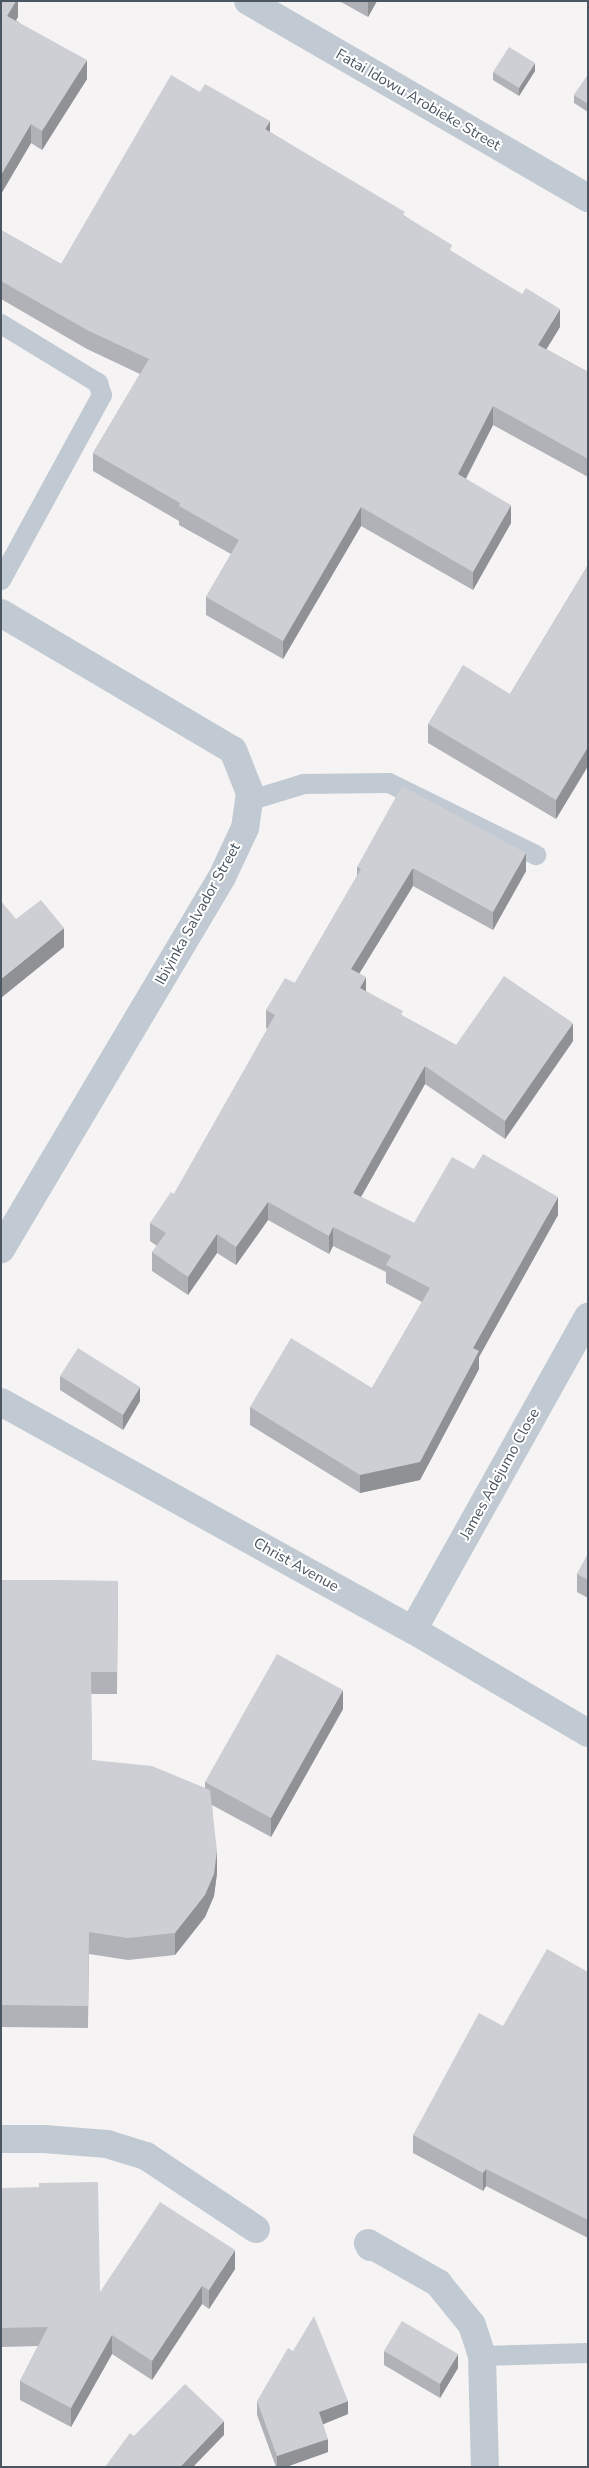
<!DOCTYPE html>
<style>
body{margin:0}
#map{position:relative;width:589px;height:2468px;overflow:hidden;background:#f5f3f3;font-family:"Nunito Sans",sans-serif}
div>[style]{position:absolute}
.lane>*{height:20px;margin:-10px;padding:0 10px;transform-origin:10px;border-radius:10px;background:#c1cad2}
.street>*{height:28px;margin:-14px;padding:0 14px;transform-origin:14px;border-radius:14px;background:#c1cad2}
.wall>*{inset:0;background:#b0b2b7}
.shaded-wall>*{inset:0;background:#909195}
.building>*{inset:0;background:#cdcfd5}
span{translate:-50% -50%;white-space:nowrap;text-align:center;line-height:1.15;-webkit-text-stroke:4px #fff;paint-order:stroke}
.street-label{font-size:15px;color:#4a5661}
.frame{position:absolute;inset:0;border:2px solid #4a5661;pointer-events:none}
</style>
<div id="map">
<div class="lane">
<div style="left:1px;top:324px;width:114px;rotate:31.3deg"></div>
<div style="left:98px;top:383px;width:13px;rotate:72deg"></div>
<div style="left:102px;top:395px;width:211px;rotate:118.6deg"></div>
<div style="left:248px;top:801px;width:59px;rotate:-16.9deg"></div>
<div style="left:304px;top:784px;width:85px;rotate:-0.7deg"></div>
<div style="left:389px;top:783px;width:164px;rotate:26.1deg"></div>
<div style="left:482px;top:2356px;width:106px;rotate:-1.6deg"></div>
</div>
<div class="street">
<div style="left:248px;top:1px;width:393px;rotate:30.1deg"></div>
<div style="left:1px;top:613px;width:269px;rotate:30.6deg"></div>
<div style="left:233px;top:750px;width:46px;rotate:68.4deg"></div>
<div style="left:250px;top:793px;width:35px;rotate:98deg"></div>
<div style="left:245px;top:828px;width:54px;rotate:115.1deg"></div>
<div style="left:222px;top:877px;width:433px;rotate:120.7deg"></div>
<div style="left:1px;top:1402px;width:471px;rotate:29deg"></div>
<div style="left:413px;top:1630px;width:203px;rotate:30.5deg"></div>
<div style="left:413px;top:1630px;width:359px;rotate:-60.8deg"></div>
<div style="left:1px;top:2139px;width:43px"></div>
<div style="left:44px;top:2139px;width:63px;rotate:4.5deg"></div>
<div style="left:107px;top:2144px;width:41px;rotate:17.1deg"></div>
<div style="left:146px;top:2156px;width:132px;rotate:33.6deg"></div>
<div style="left:370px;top:2247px;width:4px;rotate:-117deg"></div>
<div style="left:368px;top:2243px;width:81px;rotate:29.7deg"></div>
<div style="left:438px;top:2283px;width:54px;rotate:51deg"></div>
<div style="left:472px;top:2325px;width:33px;rotate:72deg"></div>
<div style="left:482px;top:2356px;width:111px;rotate:88.5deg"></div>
</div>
<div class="wall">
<div style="clip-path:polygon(1px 1px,18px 1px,18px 17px,16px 20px,87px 79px,42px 150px,31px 143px,1px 194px)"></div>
<div style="clip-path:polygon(341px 1px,377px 1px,368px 17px,341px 2px)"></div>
<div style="clip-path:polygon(535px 71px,519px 96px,493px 80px,493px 72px)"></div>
<div style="clip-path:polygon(588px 75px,588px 112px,574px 103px,574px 95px)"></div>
<div style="clip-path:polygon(270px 132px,405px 216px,452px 252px,560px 327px,546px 349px,588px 372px,588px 477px,493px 425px,466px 479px,511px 523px,473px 590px,361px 526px,283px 659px,206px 615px,206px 597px,231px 554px,179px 525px,179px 521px,93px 471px,93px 453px,140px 374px,87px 349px,1px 299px,1px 230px,61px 264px)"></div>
<div style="clip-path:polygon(588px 565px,588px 766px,556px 819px,428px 743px,428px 724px,510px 694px)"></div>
<div style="clip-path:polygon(357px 867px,526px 871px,493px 930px,413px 886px,359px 974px,366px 991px,403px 1016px,456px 1045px,573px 1041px,505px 1139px,425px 1084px,361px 1197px,414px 1223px,558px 1215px,479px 1357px,479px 1369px,420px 1480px,360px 1493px,250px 1425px,250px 1407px,372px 1388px,422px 1302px,386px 1283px,386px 1272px,333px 1246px,329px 1254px,268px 1220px,236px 1265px,217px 1253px,188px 1295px,152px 1271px,152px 1252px,157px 1246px,150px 1241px,150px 1223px,174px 1194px,268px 1029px,266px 1028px,266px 1010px,295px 983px,357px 876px)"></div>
<div style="clip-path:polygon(60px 1376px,140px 1401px,123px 1430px,60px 1390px)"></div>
<div style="clip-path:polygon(588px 1554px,588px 1598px,577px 1592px,577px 1574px)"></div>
<div style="clip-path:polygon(1px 1580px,118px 1581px,117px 1694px,91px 1694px,92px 1760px,205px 1788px,205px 1782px,343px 1709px,271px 1837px,212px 1805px,217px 1873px,214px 1896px,205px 1917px,175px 1955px,128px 1960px,89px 1954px,88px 2028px,1px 2027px)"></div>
<div style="clip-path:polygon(588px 1972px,588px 2238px,486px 2186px,483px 2191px,413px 2153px,413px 2135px,503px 2026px)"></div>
<div style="clip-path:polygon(1px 2188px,100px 2292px,235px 2269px,209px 2309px,202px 2304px,152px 2380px,112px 2354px,71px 2427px,20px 2400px,20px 2381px,38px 2346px,1px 2347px)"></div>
<div style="clip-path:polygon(384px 2351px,458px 2368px,440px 2398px,384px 2365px)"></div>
<div style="clip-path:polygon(257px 2401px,348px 2414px,323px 2424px,328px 2452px,286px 2467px,276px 2467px,257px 2415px)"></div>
</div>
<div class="shaded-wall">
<div style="clip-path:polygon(16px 1px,18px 1px,18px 17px,7px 34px,7px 16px)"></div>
<div style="clip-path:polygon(368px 1px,377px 1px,368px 17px)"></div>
<div style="clip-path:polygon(87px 60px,87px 79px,42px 150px,42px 131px)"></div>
<div style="clip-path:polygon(535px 63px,535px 71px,519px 96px,519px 88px)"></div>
<div style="clip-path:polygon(270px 121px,270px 140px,265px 129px)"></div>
<div style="clip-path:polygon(31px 124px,31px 143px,1px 194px,1px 175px)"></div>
<div style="clip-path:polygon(560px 309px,560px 327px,538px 363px,538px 345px)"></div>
<div style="clip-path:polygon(493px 406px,493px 425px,458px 493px,458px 474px)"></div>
<div style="clip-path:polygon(511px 505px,511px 523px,473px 590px,473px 572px)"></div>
<div style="clip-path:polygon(361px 507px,361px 526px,283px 659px,283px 641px)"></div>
<div style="clip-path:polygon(588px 747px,588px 766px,556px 819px,556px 800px)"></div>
<div style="clip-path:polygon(526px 853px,526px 871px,493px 930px,493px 912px)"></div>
<div style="clip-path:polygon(413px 868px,413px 886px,351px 987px,351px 969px)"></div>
<div style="clip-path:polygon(64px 928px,64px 947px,1px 998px,1px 979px)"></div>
<div style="clip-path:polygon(366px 977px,366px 995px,360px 988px)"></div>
<div style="clip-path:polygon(573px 1023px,573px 1041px,505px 1139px,505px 1121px)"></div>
<div style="clip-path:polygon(425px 1066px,425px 1084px,353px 1211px,353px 1193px)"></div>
<div style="clip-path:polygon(558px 1197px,558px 1215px,479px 1357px,479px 1369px,420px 1480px,360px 1493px,360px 1475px,473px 1348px)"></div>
<div style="clip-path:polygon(268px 1202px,268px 1220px,236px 1265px,236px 1247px)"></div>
<div style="clip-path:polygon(333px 1227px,333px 1246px,329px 1254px,329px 1236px)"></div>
<div style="clip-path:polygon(217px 1234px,217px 1253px,188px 1295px,188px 1277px)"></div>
<div style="clip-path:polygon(140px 1387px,140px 1401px,123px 1430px,123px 1415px)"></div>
<div style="clip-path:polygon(343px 1690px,343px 1709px,271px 1837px,271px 1818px)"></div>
<div style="clip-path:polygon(217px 1851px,217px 1873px,214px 1896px,205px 1917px,175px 1955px,175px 1933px)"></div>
<div style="clip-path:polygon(486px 2169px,486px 2186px,483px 2191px,483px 2173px)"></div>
<div style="clip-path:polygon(235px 2250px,235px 2269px,209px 2309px,209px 2290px)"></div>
<div style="clip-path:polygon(202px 2286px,202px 2304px,152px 2380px,152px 2361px)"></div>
<div style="clip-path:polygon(112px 2335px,112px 2354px,71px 2427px,71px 2408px)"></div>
<div style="clip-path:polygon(458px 2354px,458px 2368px,440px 2398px,440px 2384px)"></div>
<div style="clip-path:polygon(348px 2401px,348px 2414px,319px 2426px,319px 2412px)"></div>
<div style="clip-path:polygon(224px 2421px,224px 2435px,193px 2467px,180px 2467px)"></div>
<div style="clip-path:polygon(328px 2439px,328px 2452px,286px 2467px,277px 2467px,277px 2456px)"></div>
</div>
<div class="building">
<div style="clip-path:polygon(1px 1px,16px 1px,7px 16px,87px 60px,42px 131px,31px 124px,1px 175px)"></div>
<div style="clip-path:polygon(509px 47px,535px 63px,519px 88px,493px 72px)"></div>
<div style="clip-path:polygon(171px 75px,200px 92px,205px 84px,270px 121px,265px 129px,405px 212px,403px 215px,452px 245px,450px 250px,522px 294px,526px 288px,560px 309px,538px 345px,588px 372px,588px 459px,493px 406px,458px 474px,511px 505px,473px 572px,361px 507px,283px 641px,206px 597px,239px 540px,179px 506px,180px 503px,93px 453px,149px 359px,87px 330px,1px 281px,1px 230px,61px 264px)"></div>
<div style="clip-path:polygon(588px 75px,588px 104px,574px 95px)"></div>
<div style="clip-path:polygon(588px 565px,588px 747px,556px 800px,428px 724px,463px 665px,510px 694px)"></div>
<div style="clip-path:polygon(402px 786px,526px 853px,493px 912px,413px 868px,351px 969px,366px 977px,360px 988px,403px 1011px,401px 1015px,456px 1045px,504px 976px,573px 1023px,505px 1121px,425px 1066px,353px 1193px,414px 1223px,452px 1157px,474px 1169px,483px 1154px,558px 1197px,473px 1348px,479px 1351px,420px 1462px,360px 1475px,250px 1407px,291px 1338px,372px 1388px,430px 1288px,386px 1265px,391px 1256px,333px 1227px,329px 1236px,268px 1202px,236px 1247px,217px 1234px,188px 1277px,152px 1252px,166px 1233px,150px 1223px,171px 1192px,174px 1194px,275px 1015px,266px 1010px,285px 978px,295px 983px,361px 869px,357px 867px)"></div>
<div style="clip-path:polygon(41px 900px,64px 928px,1px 979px,1px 901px,16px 919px)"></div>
<div style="clip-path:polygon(78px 1348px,140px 1387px,123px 1415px,60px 1376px)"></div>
<div style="clip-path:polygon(588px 1554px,588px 1580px,577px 1574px)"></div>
<div style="clip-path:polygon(1px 1580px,118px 1581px,117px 1672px,91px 1672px,92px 1760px,152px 1766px,210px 1790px,217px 1851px,214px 1874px,205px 1895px,175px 1933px,128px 1938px,89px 1932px,88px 2006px,1px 2005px)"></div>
<div style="clip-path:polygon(277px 1654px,343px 1690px,271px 1818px,205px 1782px)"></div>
<div style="clip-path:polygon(547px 1949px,588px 1972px,588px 2220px,486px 2169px,483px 2173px,413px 2135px,479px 2013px,503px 2026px)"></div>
<div style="clip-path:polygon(98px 2182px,100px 2292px,160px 2202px,235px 2250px,209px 2290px,202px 2286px,152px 2361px,112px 2335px,71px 2408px,20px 2381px,48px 2327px,1px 2328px,1px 2188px,39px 2187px,39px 2183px)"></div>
<div style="clip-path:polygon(314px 2316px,348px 2401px,319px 2412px,328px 2439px,277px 2456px,257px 2401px,288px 2348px,293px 2351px)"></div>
<div style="clip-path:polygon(402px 2321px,458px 2354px,440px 2384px,384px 2351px)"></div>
<div style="clip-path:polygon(185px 2384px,224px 2421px,180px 2467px,105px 2467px,130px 2433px,134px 2436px)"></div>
</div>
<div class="street-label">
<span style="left:418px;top:100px;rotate:30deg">Fatai Idowu Arobieke Street</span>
<span style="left:198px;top:914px;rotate:-61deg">Ibiyinka Salvador Street</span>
<span style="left:500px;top:1474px;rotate:-61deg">James Adejumo Close</span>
<span style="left:296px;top:1565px;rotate:29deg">Christ Avenue</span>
</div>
<div class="frame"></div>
</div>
